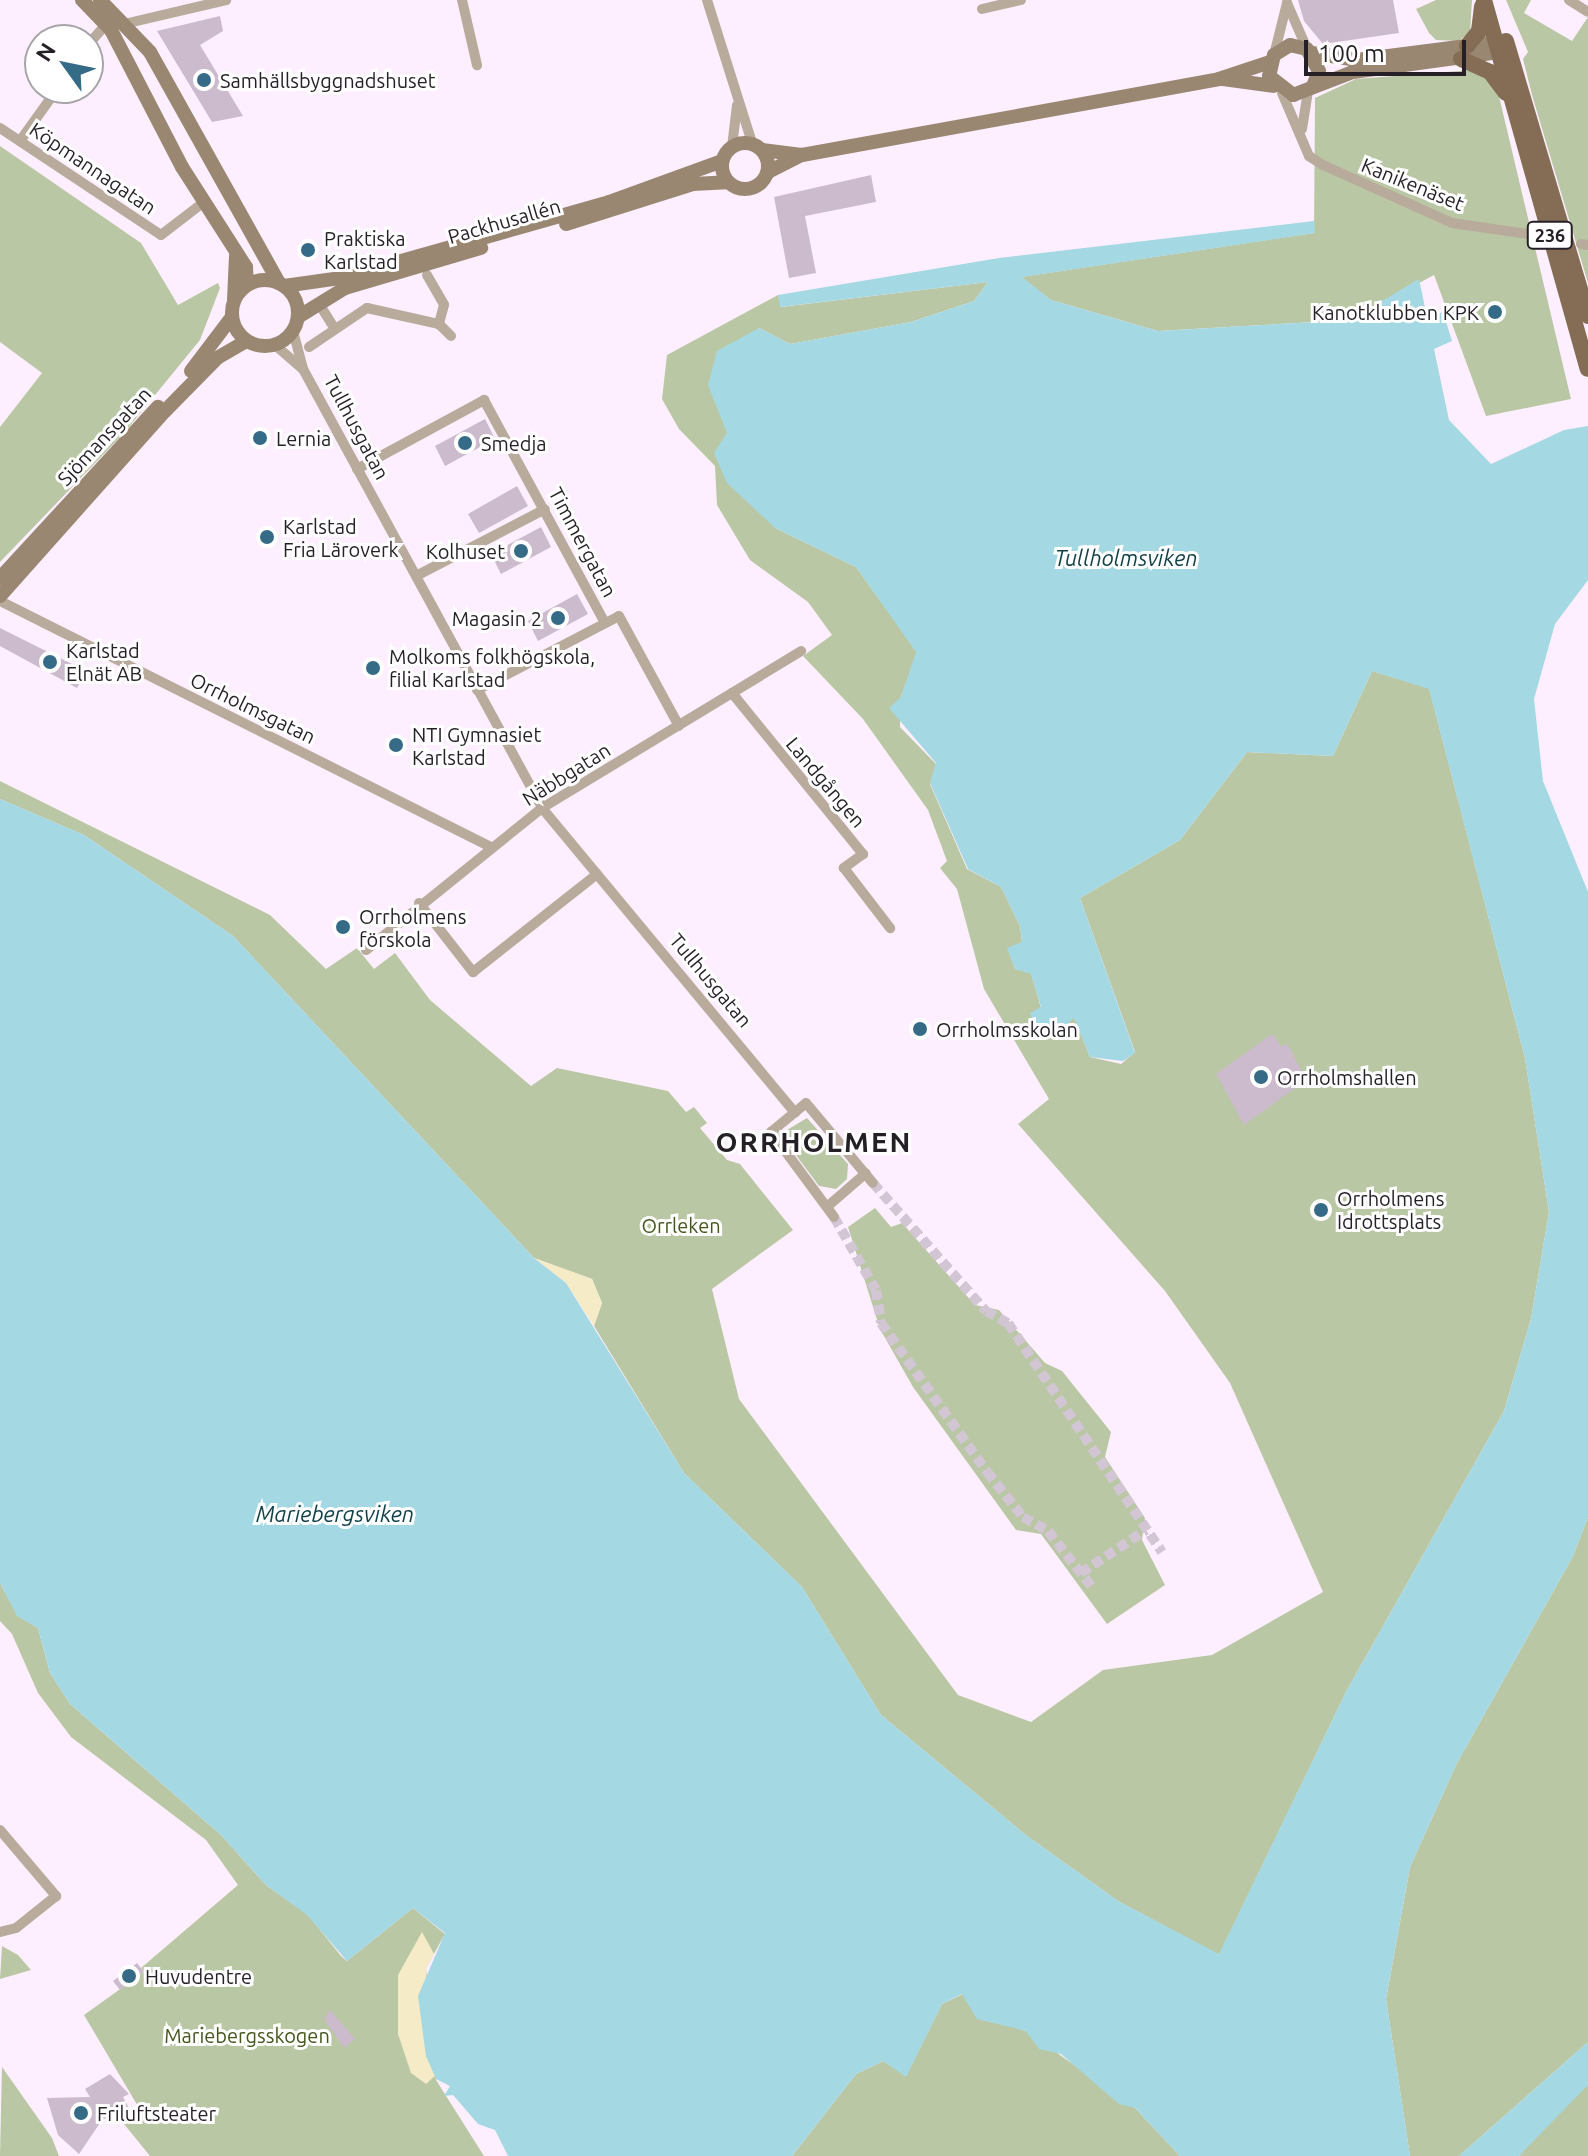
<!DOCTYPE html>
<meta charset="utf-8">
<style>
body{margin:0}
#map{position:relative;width:1588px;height:2156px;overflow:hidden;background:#fdefff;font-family:Ubuntu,sans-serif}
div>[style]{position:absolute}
.green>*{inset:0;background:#bac7a4}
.sand>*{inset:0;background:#f5ebc6}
.water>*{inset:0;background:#a4d8e2}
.building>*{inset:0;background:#cbbbcd}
.street-tunnel>*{height:10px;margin-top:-5px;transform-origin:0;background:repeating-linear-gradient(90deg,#d2c5d4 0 10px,transparent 0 15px)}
.street>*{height:10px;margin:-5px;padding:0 5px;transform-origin:5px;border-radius:5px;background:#b8ab9c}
.secondary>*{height:14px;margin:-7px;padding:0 7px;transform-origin:7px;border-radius:7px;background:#9a8772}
.secondary>.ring{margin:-7px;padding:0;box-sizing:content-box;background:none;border:14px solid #9a8772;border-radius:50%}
.primary>*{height:16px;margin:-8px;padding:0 8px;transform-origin:8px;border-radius:8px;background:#846d54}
.dots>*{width:22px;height:22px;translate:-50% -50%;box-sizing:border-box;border:4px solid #fff;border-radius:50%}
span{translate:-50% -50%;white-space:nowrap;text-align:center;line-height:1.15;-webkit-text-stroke:6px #fff;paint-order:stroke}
.shield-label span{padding:2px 6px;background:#fff;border:2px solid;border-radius:6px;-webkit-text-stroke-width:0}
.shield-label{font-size:18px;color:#251f26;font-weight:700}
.poi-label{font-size:20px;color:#251f26}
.left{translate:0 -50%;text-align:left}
.right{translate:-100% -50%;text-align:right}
.street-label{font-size:20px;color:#251f26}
.park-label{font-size:20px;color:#45571c}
.water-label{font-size:22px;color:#0f3f47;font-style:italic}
.district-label{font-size:28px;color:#251f26;font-weight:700;letter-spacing:2px}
.north{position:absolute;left:24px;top:24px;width:80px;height:80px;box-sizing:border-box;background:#fff;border:2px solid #a8a5a8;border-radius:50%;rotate:303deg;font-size:22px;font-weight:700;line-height:32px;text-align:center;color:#251f26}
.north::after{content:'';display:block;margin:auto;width:28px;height:36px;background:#366b87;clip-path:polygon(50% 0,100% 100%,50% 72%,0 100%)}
.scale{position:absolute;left:1304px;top:40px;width:162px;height:36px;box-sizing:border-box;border:4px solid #251f26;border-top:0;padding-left:10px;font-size:24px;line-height:28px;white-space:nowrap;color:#251f26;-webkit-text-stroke:6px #fff;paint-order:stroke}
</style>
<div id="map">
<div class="green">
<div style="clip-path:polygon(1436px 0,1472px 0,1470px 33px,1458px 41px,1436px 40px,1429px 33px,1416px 9px)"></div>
<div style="clip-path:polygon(1506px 0,1531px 0,1524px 13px,1572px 41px,1588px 17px,1588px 283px,1532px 95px,1523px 59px,1528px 52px)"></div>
<div style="clip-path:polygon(1472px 70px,1486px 75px,1498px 92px,1571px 399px,1486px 416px,1434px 275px,1350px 320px,1158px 331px,1051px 300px,1021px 277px,1314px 233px,1315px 98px,1356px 79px)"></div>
<div style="clip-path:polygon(0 146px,141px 243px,178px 305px,218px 283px,220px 288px,200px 340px,124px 433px,0 562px,0 427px,42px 373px,0 342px)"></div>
<div style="clip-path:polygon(988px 282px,974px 301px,911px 322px,790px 344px,759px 328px,709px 385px,775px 528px,856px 567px,917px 652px,901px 697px,900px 727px,936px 764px,930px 784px,967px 869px,1001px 887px,1020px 926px,1022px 942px,1008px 949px,1015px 969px,1031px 973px,1041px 1008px,1074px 1017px,1090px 1057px,1121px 1064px,1135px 1052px,1080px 898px,1180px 840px,1247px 752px,1333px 756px,1372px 671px,1429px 688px,1525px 1058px,1549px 1212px,1531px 1319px,1504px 1411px,1346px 1692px,1219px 1955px,1118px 1901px,1027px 1836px,881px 1715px,802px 1587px,684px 1473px,594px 1326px,602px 1303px,592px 1279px,534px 1258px,233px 936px,84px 835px,0 799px,0 781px,270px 915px,326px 969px,357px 948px,374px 969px,395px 953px,430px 1000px,531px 1086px,557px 1068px,668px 1091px,686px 1112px,694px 1107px,707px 1123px,700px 1128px,727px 1160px,740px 1164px,793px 1230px,712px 1289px,739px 1399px,958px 1695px,1031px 1722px,1103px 1670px,1212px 1655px,1323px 1592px,1230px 1383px,1165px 1291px,1018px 1124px,1049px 1099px,984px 989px,957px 889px,940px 868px,947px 861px,928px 810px,863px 719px,803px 656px,832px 635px,808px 602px,750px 560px,717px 505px,715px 466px,679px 429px,662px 399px,667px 355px,778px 295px,781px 307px)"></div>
<div style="clip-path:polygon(807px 1118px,848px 1164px,847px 1179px,836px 1189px,819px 1186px,784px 1139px,787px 1130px)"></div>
<div style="clip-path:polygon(875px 1208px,891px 1227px,902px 1223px,975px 1305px,999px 1310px,1045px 1363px,1062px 1371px,1111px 1432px,1105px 1457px,1145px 1518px,1142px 1540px,1165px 1585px,1107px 1624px,1041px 1534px,1016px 1530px,913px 1387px,880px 1329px,848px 1227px)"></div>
<div style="clip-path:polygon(1588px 1517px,1588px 2042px,1459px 2156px,1410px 2156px,1386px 1999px,1410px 1867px,1456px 1765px,1573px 1556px)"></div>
<div style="clip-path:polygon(0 1583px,17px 1615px,38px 1628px,50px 1673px,70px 1704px,221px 1835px,266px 1885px,308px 1915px,341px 1956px,347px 1961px,413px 1908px,445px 1934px,426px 1968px,436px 2080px,484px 2156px,150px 2156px,124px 2124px,139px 2108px,84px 2015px,144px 1972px,141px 1968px,238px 1885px,206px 1840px,71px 1737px,38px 1693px,12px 1634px,0 1621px)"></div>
<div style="clip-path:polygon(2px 1946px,18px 1955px,31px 1970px,0 1979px)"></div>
<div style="clip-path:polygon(963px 1994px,975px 2015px,1026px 2031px,1135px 2108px,1180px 2156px,792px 2156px,856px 2074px,883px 2061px,906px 2076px,942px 2004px)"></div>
<div style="clip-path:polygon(2px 2067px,52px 2138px,59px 2156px,0 2156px)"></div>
<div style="clip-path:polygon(1588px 2085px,1588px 2156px,1519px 2156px,1569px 2100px)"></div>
</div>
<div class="sand">
<div style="clip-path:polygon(534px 1258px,592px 1279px,602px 1303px,594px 1326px,566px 1283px)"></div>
<div style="clip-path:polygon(422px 1932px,434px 1954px,426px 1968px,426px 2056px,436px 2075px,426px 2084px,411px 2073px,398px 2034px,398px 1975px)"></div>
</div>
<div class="water">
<div style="clip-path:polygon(1314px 221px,1315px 233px,1022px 277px,1051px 300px,1158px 331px,1350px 320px,1419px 279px,1427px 317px,1443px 312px,1452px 341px,1434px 349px,1449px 420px,1491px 464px,1564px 430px,1588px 426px,1588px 580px,1555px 624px,1534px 699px,1543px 781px,1588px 892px,1588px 1517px,1573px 1556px,1456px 1765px,1410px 1867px,1386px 1999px,1410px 2156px,1180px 2156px,1135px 2108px,1119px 2104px,1061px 2054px,1039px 2049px,1026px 2031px,977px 2019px,962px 1994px,942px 2004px,906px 2077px,883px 2061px,856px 2074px,792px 2156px,508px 2156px,495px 2130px,478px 2124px,453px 2095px,444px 2096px,450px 2086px,436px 2079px,426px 2056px,418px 1996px,445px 1933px,413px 1908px,347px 1961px,307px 1915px,266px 1885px,221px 1835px,70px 1704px,50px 1673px,38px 1628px,17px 1616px,0 1583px,0 799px,84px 835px,233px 936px,534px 1258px,566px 1283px,684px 1473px,802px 1587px,881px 1715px,1027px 1836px,1118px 1901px,1219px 1954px,1346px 1692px,1504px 1411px,1531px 1319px,1549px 1212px,1525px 1058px,1429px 689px,1372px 671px,1333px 756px,1247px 752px,1180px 840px,1080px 898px,1135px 1053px,1123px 1061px,1090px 1057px,1074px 1018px,1055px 1035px,1033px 1022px,1030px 1013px,1041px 1007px,1031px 974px,1015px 969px,1007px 948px,1022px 942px,1020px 926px,1001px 887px,968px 869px,930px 783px,936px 763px,889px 708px,901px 697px,916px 652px,856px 567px,775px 528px,727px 483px,714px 453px,727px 433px,708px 385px,717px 351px,759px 328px,790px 344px,911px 322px,974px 301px,988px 282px,780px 307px,778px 295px,999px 258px)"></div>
<div style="clip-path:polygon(1588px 2042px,1588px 2085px,1519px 2156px,1459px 2156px)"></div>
</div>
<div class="building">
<div style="clip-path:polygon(1298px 0,1393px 0,1399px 33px,1323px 44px,1304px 21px)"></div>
<div style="clip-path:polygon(220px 16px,223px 31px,200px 45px,243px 116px,212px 122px,157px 31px)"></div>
<div style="clip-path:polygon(871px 175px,876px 202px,805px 216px,816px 273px,789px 278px,774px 197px)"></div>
<div style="clip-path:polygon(485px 419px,495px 439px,445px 466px,435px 446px)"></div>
<div style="clip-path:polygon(517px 486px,528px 506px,479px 533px,468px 514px)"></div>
<div style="clip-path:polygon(541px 527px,551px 547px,501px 574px,491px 554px)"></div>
<div style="clip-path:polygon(577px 594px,588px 614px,538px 641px,528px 621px)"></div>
<div style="clip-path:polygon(0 628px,78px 667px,84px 674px,77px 688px,0 646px)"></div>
<div style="clip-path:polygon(1272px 1034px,1282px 1047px,1287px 1043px,1306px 1080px,1244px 1125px,1216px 1074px)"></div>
<div style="clip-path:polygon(137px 1963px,144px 1972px,120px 1990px,113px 1981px)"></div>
<div style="clip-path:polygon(330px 2010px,355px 2039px,344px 2048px,324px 2019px)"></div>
<div style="clip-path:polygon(110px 2074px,129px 2094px,123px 2097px,129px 2108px,102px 2120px,79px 2154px,58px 2135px,47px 2098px,90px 2097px,85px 2089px)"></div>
</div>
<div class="street-tunnel">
<div style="left:873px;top:1183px;width:171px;rotate:48.6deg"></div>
<div style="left:986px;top:1311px;width:25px;rotate:29deg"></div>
<div style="left:1008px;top:1323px;width:276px;rotate:56.1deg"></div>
<div style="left:834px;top:1217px;width:84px;rotate:60.1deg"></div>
<div style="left:876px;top:1290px;width:33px;rotate:81deg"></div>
<div style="left:881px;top:1323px;width:183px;rotate:54.6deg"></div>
<div style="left:987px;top:1472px;width:58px;rotate:51.3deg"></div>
<div style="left:1023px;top:1517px;width:29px;rotate:29deg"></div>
<div style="left:1048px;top:1531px;width:70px;rotate:52deg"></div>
<div style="left:1081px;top:1573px;width:78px;rotate:-33.5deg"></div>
</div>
<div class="street">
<div style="left:462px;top:0;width:67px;rotate:77deg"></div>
<div style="left:707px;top:0;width:150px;rotate:72.5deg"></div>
<div style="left:1569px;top:0;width:22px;rotate:32deg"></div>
<div style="left:1287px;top:3px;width:50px;rotate:66.5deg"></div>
<div style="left:982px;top:9px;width:40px;rotate:-13deg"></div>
<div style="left:124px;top:24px;width:105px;rotate:-13.2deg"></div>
<div style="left:88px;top:45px;width:28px;rotate:-49deg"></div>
<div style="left:1274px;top:55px;width:54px;rotate:-76deg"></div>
<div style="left:1282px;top:93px;width:69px;rotate:66.8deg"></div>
<div style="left:1309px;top:156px;width:17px;rotate:33deg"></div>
<div style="left:1323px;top:165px;width:141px;rotate:24.2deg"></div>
<div style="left:1452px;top:223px;width:83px;rotate:8.3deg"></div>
<div style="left:0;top:128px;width:193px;rotate:33.6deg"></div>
<div style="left:161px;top:235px;width:54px;rotate:-37.5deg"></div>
<div style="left:1302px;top:129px;width:38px;rotate:-81deg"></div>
<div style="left:20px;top:141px;width:65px;rotate:-54.4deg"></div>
<div style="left:732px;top:147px;width:42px;rotate:-83.2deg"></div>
<div style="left:1581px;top:244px;width:7px;rotate:8deg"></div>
<div style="left:427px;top:275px;width:34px;rotate:60deg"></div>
<div style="left:444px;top:305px;width:20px;rotate:105deg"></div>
<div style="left:323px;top:310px;width:19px;rotate:58deg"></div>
<div style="left:293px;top:331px;width:39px;rotate:75deg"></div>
<div style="left:303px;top:369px;width:500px;rotate:61.4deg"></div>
<div style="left:542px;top:808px;width:396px;rotate:50.3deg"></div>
<div style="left:275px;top:345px;width:37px;rotate:41deg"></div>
<div style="left:309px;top:347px;width:70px;rotate:-33.9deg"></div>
<div style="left:367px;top:308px;width:74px;rotate:12.5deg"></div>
<div style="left:439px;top:324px;width:17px;rotate:45deg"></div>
<div style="left:357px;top:469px;width:145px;rotate:-28.5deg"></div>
<div style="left:484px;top:400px;width:249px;rotate:61.5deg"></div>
<div style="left:416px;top:576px;width:145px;rotate:-27.4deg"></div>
<div style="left:0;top:601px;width:549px;rotate:26.61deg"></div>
<div style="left:477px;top:690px;width:160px;rotate:-27.5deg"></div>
<div style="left:619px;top:616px;width:125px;rotate:61.4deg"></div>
<div style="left:732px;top:693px;width:208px;rotate:50.9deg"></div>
<div style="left:863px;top:854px;width:24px;rotate:144deg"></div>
<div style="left:844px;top:868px;width:76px;rotate:52.5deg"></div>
<div style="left:419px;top:903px;width:88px;rotate:52deg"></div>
<div style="left:473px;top:972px;width:158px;rotate:-38.3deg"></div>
<div style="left:366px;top:950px;width:226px;rotate:-38.9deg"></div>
<div style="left:542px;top:808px;width:303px;rotate:-31.2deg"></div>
<div style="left:828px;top:1206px;width:50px;rotate:-41deg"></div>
<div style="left:834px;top:1217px;width:106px;rotate:-126.5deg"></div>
<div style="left:771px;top:1132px;width:45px;rotate:-39.6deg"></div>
<div style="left:806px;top:1103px;width:104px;rotate:50.1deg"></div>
<div style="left:0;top:1830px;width:87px;rotate:49.7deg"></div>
<div style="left:56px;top:1896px;width:51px;rotate:141.3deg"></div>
<div style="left:16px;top:1928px;width:16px;rotate:166deg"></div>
</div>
<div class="secondary">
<div style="left:82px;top:0;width:42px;rotate:46deg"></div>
<div style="left:111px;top:30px;width:154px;rotate:62.6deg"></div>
<div style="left:182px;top:167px;width:119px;rotate:57.4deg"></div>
<div style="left:246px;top:267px;width:18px;rotate:87deg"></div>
<div style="left:100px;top:0;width:72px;rotate:46.1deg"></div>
<div style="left:150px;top:52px;width:265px;rotate:60.8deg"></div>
<div style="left:1312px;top:53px;width:46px;rotate:8.8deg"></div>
<div style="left:1357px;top:60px;width:150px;rotate:-7.3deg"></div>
<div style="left:1223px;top:79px;width:51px;rotate:7.8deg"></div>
<div style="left:1313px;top:86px;width:16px;rotate:-68deg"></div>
<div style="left:1319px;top:71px;width:25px;rotate:-119deg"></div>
<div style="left:1307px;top:49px;width:17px;rotate:-167deg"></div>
<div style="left:1290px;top:45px;width:19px;rotate:148deg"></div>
<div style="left:1274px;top:55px;width:22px;rotate:103deg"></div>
<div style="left:1269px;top:76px;width:31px;rotate:38deg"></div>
<div style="left:1293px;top:95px;width:64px;rotate:-21deg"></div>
<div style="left:1353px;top:72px;width:155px;rotate:-7.8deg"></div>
<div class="ring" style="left:722px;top:143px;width:32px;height:32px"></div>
<div style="left:762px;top:150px;width:40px;rotate:7.1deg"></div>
<div style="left:768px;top:172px;width:38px;rotate:-27deg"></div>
<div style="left:802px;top:155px;width:424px;rotate:-10.3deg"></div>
<div style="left:1219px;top:79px;width:54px;rotate:-18.4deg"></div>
<div style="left:566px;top:224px;width:133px;rotate:-17.5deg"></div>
<div style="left:693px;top:184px;width:34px;rotate:-3deg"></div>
<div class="ring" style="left:232px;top:280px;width:52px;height:52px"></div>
<div style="left:284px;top:286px;width:58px;rotate:-8deg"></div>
<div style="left:341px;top:278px;width:279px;rotate:-15.8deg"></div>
<div style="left:609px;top:202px;width:120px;rotate:-19.9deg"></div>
<div style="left:234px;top:300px;width:44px;rotate:-87.4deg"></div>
<div style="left:298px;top:317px;width:55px;rotate:-31.7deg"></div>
<div style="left:345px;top:288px;width:142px;rotate:-16.4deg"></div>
<div style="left:191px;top:371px;width:68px;rotate:-52.8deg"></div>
<div style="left:0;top:578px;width:233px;rotate:-47.3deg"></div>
<div style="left:0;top:596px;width:248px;rotate:-48.3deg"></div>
<div style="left:165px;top:411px;width:74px;rotate:-45.5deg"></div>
<div style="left:217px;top:358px;width:34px;rotate:-30deg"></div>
</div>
<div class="primary">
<div style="left:1484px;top:0;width:383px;rotate:74.3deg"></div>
<div style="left:1506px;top:41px;width:287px;rotate:73.4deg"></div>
<div style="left:1467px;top:46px;width:19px;rotate:-51deg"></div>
<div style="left:1479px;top:31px;width:25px;rotate:-83deg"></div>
<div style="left:1461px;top:59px;width:32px;rotate:24deg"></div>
<div style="left:1490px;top:72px;width:26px;rotate:53deg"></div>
</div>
<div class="dots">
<div style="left:204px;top:80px;background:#366b87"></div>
<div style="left:308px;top:250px;background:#366b87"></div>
<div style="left:1495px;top:312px;background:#366b87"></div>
<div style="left:260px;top:438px;background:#366b87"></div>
<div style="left:465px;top:443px;background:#366b87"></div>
<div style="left:267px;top:537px;background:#366b87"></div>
<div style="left:521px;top:551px;background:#366b87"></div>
<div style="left:558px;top:618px;background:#366b87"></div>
<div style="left:50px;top:662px;background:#366b87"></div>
<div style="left:373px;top:668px;background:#366b87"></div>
<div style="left:396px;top:745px;background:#366b87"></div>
<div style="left:343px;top:927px;background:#366b87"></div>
<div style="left:920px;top:1029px;background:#366b87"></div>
<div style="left:1261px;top:1077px;background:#366b87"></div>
<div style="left:1321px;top:1210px;background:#366b87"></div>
<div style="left:129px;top:1976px;background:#366b87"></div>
<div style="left:81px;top:2113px;background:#366b87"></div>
</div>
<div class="shield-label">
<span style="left:1550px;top:235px">236</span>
</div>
<div class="poi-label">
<span class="left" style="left:220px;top:80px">Samhällsbyggnadshuset</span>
<span class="left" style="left:324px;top:250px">Praktiska<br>Karlstad</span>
<span class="right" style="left:1479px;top:312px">Kanotklubben KPK</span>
<span class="left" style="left:276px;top:438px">Lernia</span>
<span class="left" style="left:481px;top:443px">Smedja</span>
<span class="left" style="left:283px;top:538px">Karlstad<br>Fria Läroverk</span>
<span class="right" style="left:505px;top:551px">Kolhuset</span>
<span class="right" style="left:542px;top:618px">Magasin 2</span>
<span class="left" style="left:66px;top:662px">Karlstad<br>Elnät AB</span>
<span class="left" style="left:389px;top:668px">Molkoms folkhögskola,<br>filial Karlstad</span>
<span class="left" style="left:412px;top:746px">NTI Gymnasiet<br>Karlstad</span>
<span class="left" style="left:359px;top:928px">Orrholmens<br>förskola</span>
<span class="left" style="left:936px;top:1029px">Orrholmsskolan</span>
<span class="left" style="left:1277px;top:1077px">Orrholmshallen</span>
<span class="left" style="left:1337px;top:1210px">Orrholmens<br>Idrottsplats</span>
<span class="left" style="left:145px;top:1976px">Huvudentre</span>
<span class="left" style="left:97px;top:2113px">Friluftsteater</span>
</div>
<div class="street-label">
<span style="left:93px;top:168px;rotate:34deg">Köpmannagatan</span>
<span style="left:1413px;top:184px;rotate:22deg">Kanikenäset</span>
<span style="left:504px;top:221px;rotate:-16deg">Packhusallén</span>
<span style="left:357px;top:427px;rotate:62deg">Tullhusgatan</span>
<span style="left:104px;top:436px;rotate:-47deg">Sjömansgatan</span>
<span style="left:583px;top:542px;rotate:62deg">Timmergatan</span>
<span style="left:253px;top:708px;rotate:26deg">Orrholmsgatan</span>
<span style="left:566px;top:774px;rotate:-32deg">Näbbgatan</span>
<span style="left:826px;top:782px;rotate:50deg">Landgången</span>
<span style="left:711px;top:980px;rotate:50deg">Tullhusgatan</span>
</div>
<div class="park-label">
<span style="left:681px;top:1225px">Orrleken</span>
<span style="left:247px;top:2035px">Mariebergsskogen</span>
</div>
<div class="water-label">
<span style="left:1126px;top:558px">Tullholmsviken</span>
<span style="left:335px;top:1514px">Mariebergsviken</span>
</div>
<div class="district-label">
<span style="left:814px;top:1142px">ORRHOLMEN</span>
</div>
<div class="north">N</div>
<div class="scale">100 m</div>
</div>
